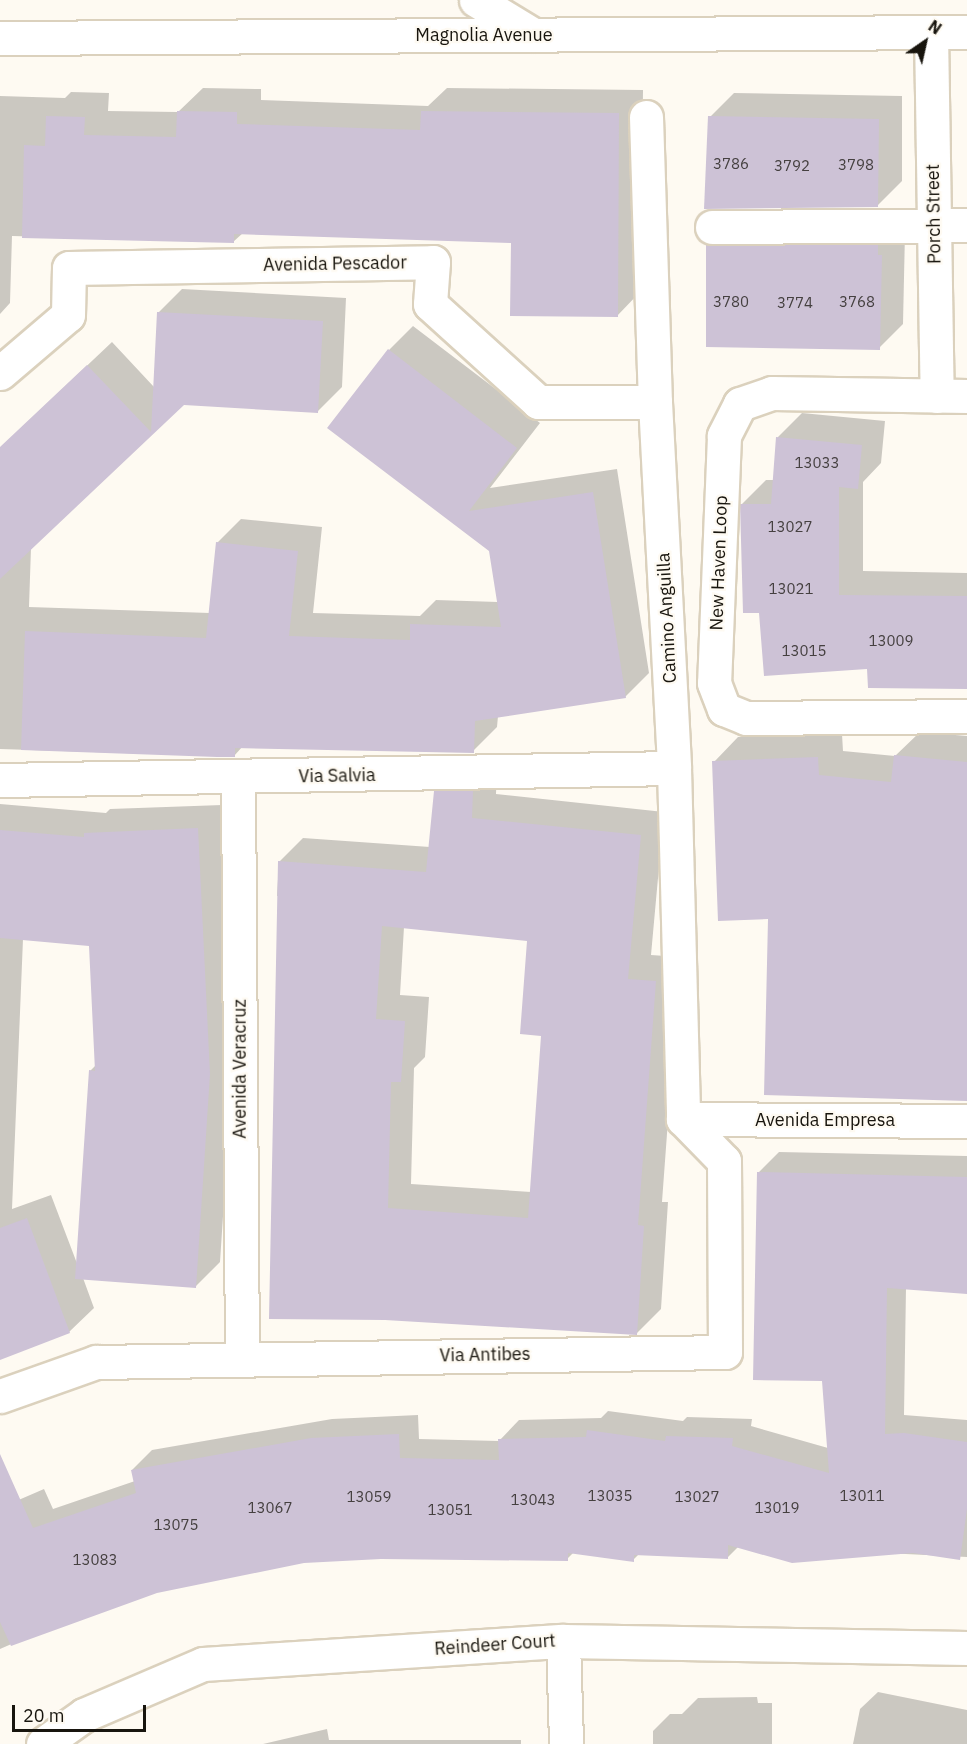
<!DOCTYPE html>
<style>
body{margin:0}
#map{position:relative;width:967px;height:1744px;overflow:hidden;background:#fefaf2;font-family:"IBM Plex Sans",sans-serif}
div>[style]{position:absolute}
.shadow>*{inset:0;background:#0003}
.building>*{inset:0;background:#cdc2d6}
.roads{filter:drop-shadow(2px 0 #dbd1bd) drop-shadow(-2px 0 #dbd1bd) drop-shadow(0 2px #dbd1bd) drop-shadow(0 -2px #dbd1bd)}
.minor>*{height:33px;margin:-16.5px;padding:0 16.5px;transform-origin:16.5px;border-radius:16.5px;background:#fff}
.primary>*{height:33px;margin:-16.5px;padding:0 16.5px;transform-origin:16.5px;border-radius:16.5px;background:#fff}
span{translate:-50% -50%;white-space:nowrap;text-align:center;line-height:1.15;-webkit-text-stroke:4.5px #fefaf2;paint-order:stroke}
.number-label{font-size:15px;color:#454040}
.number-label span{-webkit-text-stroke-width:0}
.street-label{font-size:18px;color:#18150e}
.north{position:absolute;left:895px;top:12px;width:60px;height:60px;-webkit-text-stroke:4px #fefaf2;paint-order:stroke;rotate:34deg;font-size:16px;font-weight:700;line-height:24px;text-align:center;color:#18150e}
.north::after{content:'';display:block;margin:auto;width:21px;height:27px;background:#18150e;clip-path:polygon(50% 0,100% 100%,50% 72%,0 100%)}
.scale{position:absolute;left:12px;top:1705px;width:134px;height:27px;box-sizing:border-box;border:3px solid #18150e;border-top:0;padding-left:8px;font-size:18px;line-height:21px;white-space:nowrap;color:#18150e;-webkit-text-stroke:4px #fefaf2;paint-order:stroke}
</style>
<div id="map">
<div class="shadow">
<div style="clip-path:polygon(203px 88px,261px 89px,261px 100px,428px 106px,447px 88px,643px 90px,641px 291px,617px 316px,512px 241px,243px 233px,233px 242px,12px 236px,10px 303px,0 314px,0 96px,65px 98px,71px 92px,109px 93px,108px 111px,178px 112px)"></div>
<div style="clip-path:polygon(734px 93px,902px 96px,902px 181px,878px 205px,710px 117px)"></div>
<div style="clip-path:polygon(732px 221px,905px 232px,903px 324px,879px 348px,708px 245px)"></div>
<div style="clip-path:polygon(182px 289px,346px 298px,342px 387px,318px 411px,183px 404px,31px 548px,29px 607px,210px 613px,217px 543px,241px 519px,322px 527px,313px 613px,420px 616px,436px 600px,498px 602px,490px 551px,329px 428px,389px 350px,413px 326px,540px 423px,490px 488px,617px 469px,649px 673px,625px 697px,498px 716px,497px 727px,473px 751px,243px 746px,234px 756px,217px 756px,0 749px,0 448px,112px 342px,154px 387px,158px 313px)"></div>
<div style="clip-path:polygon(802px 413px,885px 421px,881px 463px,863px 482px,863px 571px,967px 573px,967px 686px,869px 667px,761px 611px,742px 504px,766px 480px,774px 480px,778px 437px)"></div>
<div style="clip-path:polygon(920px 732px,967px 736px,967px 1100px,770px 918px,714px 762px,738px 737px,842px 734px,843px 751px,895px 756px)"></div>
<div style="clip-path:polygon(evenodd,460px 767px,497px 767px,496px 794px,664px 812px,651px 955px,680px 957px,662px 1202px,668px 1202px,661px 1309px,637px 1333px,385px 1319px,281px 896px,277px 896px,279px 862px,303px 838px,430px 847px,435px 792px,460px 767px,404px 927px,528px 939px,543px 1034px,531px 1192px,411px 1184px,414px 1068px,425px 1057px,429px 997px,400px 995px,404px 927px)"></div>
<div style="clip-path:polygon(evenodd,0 804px,106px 813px,110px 809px,222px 805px,234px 1049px,220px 1262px,196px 1286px,83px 1278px,94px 1308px,69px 1332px,0 1358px,0 804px,23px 939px,91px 945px,96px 1065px,90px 1071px,78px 1266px,51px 1195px,12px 1209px,23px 939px)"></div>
<div style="clip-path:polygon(779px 1152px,967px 1156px,967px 1292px,906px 1288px,904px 1415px,967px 1420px,967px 1557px,739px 1546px,727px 1558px,639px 1554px,633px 1560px,574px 1552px,567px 1559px,381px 1558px,304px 1562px,156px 1592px,46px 1629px,0 1649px,0 1508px,44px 1489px,53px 1509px,135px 1481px,132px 1470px,152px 1450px,332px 1419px,418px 1415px,419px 1439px,499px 1441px,519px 1420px,601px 1418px,608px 1411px,683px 1421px,687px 1417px,752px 1419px,751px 1426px,828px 1448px,823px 1380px,759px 1172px)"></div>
<div style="clip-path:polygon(878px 1692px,967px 1710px,967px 1744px,853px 1744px,860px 1709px)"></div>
<div style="clip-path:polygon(757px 1697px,758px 1703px,772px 1703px,772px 1744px,653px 1744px,653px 1731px,670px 1714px,682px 1714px,698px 1698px)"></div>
<div style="clip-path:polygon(327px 1729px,329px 1740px,521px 1740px,521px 1744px,263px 1744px)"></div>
</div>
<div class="building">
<div style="clip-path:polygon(177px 111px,237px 112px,237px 124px,420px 130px,421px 111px,619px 113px,618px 317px,510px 316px,511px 243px,234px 234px,234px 243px,22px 238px,24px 145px,45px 146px,46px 116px,85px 117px,84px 135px,176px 137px)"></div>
<div style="clip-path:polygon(708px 116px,879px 119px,878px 207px,704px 209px)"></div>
<div style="clip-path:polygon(706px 244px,878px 244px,878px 255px,882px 255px,880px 350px,706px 347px)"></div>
<div style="clip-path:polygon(157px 312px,323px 321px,318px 413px,184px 405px,0 579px,0 447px,87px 365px,151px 432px)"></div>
<div style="clip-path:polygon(388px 349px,517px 448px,469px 511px,593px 492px,626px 698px,475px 721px,474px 753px,235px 748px,235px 757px,217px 757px,21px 750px,25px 631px,206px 638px,216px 542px,298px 551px,289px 636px,410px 640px,410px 624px,501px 627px,489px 551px,327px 428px)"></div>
<div style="clip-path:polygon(776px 437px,862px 445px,858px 489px,839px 487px,839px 595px,967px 596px,967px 689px,868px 688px,867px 669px,764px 676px,759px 613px,743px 613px,740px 504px,771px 504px)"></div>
<div style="clip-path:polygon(894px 755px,967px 762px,967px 1101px,764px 1095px,768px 919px,718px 921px,712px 761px,818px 757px,819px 775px,891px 782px)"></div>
<div style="clip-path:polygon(evenodd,473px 790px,472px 818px,641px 835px,628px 979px,656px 981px,638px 1225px,644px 1226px,637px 1335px,385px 1320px,269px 1319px,278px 861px,426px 872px,434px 791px,473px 790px,382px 926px,527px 941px,520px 1034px,541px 1036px,528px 1218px,388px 1208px,391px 1082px,401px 1082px,405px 1021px,376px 1019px,382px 926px)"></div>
<div style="clip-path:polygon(198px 828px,210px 1074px,196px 1288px,75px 1279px,89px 1070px,95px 1071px,89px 946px,0 938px,0 830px,84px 837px,84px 833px)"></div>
<div style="clip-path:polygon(757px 1172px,967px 1177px,967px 1294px,887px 1288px,885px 1434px,904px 1433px,967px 1442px,967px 1509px,960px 1560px,913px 1553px,792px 1563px,728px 1545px,728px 1559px,634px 1555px,634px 1562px,568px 1553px,568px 1561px,381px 1559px,304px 1563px,157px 1593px,11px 1646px,0 1622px,0 1454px,33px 1528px,136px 1493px,131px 1470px,311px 1438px,399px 1434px,400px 1458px,499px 1460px,498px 1439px,586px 1437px,587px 1430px,665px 1441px,666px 1436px,733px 1438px,732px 1446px,829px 1473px,822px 1381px,753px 1380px)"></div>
<div style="clip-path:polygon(27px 1218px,70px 1333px,0 1360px,0 1228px)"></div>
</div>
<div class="roads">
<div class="minor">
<div style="left:476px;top:0;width:66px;rotate:31.3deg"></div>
<div style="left:931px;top:32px;width:364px;rotate:89.1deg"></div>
<div style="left:646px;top:117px;width:285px;rotate:88.2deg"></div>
<div style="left:655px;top:402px;width:366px;rotate:87deg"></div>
<div style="left:674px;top:768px;width:351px;rotate:88.5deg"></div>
<div style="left:712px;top:227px;width:255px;rotate:-0.4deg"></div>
<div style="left:0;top:373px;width:89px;rotate:-40.5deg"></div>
<div style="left:68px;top:315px;width:47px;rotate:-88.8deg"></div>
<div style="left:69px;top:268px;width:364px;rotate:-0.9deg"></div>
<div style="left:433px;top:262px;width:42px;rotate:94.1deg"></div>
<div style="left:430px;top:304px;width:146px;rotate:42.2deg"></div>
<div style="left:538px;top:402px;width:117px"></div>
<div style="left:967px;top:396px;width:195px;rotate:-179.1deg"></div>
<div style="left:772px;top:393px;width:34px;rotate:161deg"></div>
<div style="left:740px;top:404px;width:36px;rotate:117deg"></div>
<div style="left:724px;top:436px;width:247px;rotate:92.3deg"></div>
<div style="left:714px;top:683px;width:28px;rotate:69deg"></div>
<div style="left:724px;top:709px;width:24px;rotate:22deg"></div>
<div style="left:746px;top:718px;width:221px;rotate:-0.5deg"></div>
<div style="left:238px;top:778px;width:581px;rotate:89.61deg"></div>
<div style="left:0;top:780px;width:674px;rotate:-1.02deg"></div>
<div style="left:683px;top:1119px;width:284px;rotate:0.4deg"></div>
<div style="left:0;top:1396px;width:102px;rotate:-19.5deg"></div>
<div style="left:96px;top:1362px;width:629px;rotate:-0.91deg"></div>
<div style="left:725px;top:1352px;width:191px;rotate:-90.3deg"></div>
<div style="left:724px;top:1161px;width:59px;rotate:-134.3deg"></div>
<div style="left:563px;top:1641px;width:103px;rotate:88.3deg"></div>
<div style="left:43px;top:1744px;width:50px;rotate:-35.3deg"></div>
<div style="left:84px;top:1715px;width:129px;rotate:-23.2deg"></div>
<div style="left:203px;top:1664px;width:361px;rotate:-3.7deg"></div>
<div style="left:563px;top:1641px;width:404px;rotate:1deg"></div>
</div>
<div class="primary">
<div style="left:0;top:38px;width:967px;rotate:-0.36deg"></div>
</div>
</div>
<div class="number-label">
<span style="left:731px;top:164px">3786</span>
<span style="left:856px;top:165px">3798</span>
<span style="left:792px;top:166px">3792</span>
<span style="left:731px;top:302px">3780</span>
<span style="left:857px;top:302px">3768</span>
<span style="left:795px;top:303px">3774</span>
<span style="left:817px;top:463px">13033</span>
<span style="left:790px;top:527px">13027</span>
<span style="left:791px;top:589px">13021</span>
<span style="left:891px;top:641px">13009</span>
<span style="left:804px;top:651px">13015</span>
<span style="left:610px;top:1496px">13035</span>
<span style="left:862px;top:1496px">13011</span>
<span style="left:369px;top:1497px">13059</span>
<span style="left:697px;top:1497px">13027</span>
<span style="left:533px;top:1500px">13043</span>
<span style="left:270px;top:1508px">13067</span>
<span style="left:777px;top:1508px">13019</span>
<span style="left:450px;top:1510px">13051</span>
<span style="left:176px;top:1525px">13075</span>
<span style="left:95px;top:1560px">13083</span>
</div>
<div class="street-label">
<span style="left:484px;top:35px">Magnolia Avenue</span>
<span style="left:934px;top:214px;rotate:-91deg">Porch Street</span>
<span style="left:335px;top:264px;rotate:-1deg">Avenida Pescador</span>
<span style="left:719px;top:563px;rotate:-88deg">New Haven Loop</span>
<span style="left:667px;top:618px;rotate:-93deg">Camino Anguilla</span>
<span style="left:337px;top:776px;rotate:-1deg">Via Salvia</span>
<span style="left:240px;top:1069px;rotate:-90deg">Avenida Veracruz</span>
<span style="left:825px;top:1120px">Avenida Empresa</span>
<span style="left:485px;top:1355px;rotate:-1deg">Via Antibes</span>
<span style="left:495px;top:1645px;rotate:-4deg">Reindeer Court</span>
</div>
<div class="north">N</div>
<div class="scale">20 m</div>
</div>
